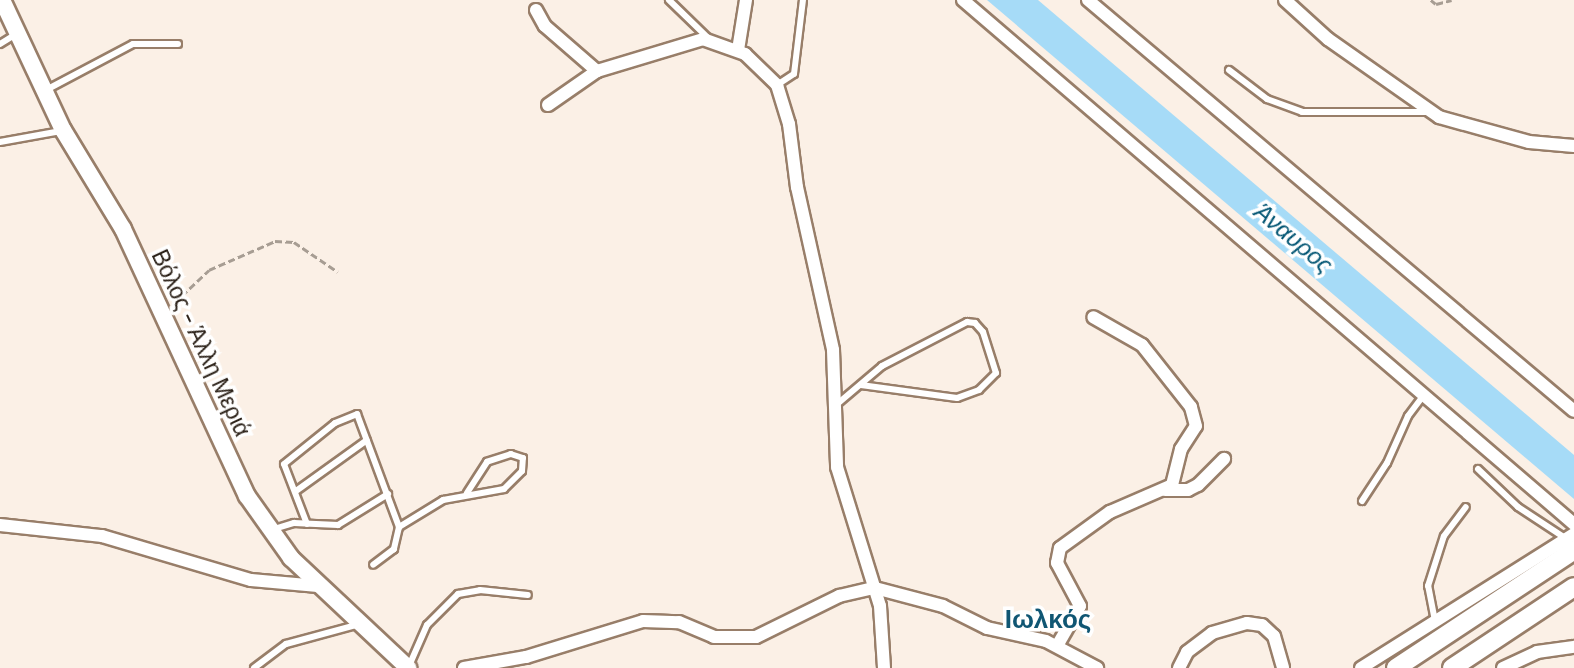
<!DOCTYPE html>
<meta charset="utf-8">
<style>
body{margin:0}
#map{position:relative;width:1574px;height:668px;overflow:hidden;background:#fbf0e6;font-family:Rubik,sans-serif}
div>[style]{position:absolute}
.water>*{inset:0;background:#a6dbf7}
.path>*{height:2.5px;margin-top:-1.25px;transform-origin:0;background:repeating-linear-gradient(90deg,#a79d93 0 7px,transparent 0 10.5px)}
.roads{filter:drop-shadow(2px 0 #987e69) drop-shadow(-2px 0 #987e69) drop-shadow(0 2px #987e69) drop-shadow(0 -2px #987e69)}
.service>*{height:6px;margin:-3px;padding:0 3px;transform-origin:3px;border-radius:3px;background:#fff}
.minor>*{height:12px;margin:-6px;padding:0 6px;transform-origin:6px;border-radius:6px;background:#fff}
.secondary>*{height:16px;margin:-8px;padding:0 8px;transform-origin:8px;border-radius:8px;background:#fff}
.primary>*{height:18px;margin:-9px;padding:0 9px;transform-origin:9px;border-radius:9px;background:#fff}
span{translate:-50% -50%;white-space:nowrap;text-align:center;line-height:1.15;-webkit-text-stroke:7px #fff;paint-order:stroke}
.street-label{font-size:23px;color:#2b2118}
.water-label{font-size:24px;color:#005472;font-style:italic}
.quarter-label{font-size:26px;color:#105673;font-weight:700}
</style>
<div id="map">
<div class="water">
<div style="clip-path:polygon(987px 0,1038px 0,1574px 455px,1574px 499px)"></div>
</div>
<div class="path">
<div style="left:1431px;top:0;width:6px;rotate:39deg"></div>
<div style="left:1436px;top:4px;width:16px;rotate:-14deg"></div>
<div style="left:174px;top:303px;width:48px;rotate:-43.3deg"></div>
<div style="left:209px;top:270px;width:72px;rotate:-23.7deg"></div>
<div style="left:275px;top:241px;width:19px;rotate:3deg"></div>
<div style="left:294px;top:242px;width:53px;rotate:34.3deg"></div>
</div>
<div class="roads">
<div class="service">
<div style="left:669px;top:0;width:53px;rotate:44.2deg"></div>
<div style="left:0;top:44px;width:19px;rotate:-32deg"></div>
<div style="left:1229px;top:70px;width:48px;rotate:37.3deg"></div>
<div style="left:1267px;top:99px;width:37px;rotate:20deg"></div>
<div style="left:1302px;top:112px;width:127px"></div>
<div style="left:777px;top:85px;width:20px;rotate:-33deg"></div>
<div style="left:794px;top:74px;width:75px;rotate:-83.1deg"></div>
<div style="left:46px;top:90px;width:98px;rotate:-27.9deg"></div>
<div style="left:133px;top:44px;width:45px"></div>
<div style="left:0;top:142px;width:62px;rotate:-10.2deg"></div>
<div style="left:836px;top:405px;width:60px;rotate:-40.3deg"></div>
<div style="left:882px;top:366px;width:96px;rotate:-27.4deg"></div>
<div style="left:967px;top:322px;width:8px;rotate:7deg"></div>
<div style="left:975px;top:323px;width:12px;rotate:48deg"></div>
<div style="left:983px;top:332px;width:43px;rotate:72.4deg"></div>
<div style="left:996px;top:373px;width:24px;rotate:135deg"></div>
<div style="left:979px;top:390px;width:23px;rotate:160deg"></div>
<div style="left:957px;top:398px;width:97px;rotate:-172.3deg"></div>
<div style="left:1478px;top:469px;width:55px;rotate:43.5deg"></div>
<div style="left:1518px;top:507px;width:56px;rotate:33.4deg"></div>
<div style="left:296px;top:491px;width:87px;rotate:-35.7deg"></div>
<div style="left:1362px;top:501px;width:45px;rotate:-56.7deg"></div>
<div style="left:1387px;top:463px;width:51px;rotate:-65.9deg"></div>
<div style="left:1408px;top:416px;width:26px;rotate:-53deg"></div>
<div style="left:307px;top:524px;width:64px;rotate:-111deg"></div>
<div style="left:284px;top:464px;width:65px;rotate:-38.8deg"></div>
<div style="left:335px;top:423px;width:24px;rotate:-22deg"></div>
<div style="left:357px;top:414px;width:121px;rotate:69.6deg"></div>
<div style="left:399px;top:527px;width:23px;rotate:103deg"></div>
<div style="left:394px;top:549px;width:26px;rotate:143deg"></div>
<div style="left:399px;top:527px;width:52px;rotate:-31.5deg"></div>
<div style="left:443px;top:500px;width:62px;rotate:-10.2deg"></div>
<div style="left:504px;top:489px;width:25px;rotate:-45deg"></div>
<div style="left:522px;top:471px;width:13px;rotate:-86deg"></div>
<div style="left:523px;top:458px;width:13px;rotate:-162deg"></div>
<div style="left:511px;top:454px;width:25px;rotate:162deg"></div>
<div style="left:487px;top:462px;width:37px;rotate:123deg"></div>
<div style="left:274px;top:529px;width:21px;rotate:-17deg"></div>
<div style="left:294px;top:523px;width:44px;rotate:2.6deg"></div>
<div style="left:338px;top:525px;width:59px;rotate:-31.8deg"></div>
<div style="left:1435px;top:621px;width:36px;rotate:-101deg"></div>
<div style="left:1428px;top:586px;width:52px;rotate:-72.3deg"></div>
<div style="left:1444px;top:536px;width:36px;rotate:-53deg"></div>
<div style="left:409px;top:666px;width:45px;rotate:-66.3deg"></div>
<div style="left:427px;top:625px;width:44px;rotate:-45deg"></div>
<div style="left:458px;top:594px;width:22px;rotate:-10deg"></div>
<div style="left:480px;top:590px;width:48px;rotate:5.9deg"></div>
<div style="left:254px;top:668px;width:40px;rotate:-37deg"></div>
<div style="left:286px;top:644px;width:77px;rotate:-15.1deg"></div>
</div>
<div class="minor">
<div style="left:963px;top:0;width:805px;rotate:40.62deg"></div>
<div style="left:1088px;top:0;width:636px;rotate:40.22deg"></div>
<div style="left:1285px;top:0;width:58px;rotate:42.2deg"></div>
<div style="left:1328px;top:39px;width:136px;rotate:35.1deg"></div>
<div style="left:1439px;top:117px;width:93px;rotate:15.5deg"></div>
<div style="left:1529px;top:142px;width:45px;rotate:5.1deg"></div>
<div style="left:536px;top:10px;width:18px;rotate:61deg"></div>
<div style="left:545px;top:26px;width:69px;rotate:40.9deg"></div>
<div style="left:738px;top:50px;width:51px;rotate:-80.9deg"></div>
<div style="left:548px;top:105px;width:60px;rotate:-34.8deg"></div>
<div style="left:597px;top:71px;width:111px;rotate:-16.8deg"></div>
<div style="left:703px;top:39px;width:45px;rotate:19.7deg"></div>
<div style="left:745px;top:54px;width:45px;rotate:44.1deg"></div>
<div style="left:777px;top:85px;width:41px;rotate:72.9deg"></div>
<div style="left:789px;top:124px;width:64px;rotate:82.8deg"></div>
<div style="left:797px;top:187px;width:167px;rotate:77.5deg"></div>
<div style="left:833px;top:350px;width:117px;rotate:88deg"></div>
<div style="left:837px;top:467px;width:145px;rotate:72.8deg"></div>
<div style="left:880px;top:606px;width:62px;rotate:86.3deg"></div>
<div style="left:1165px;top:490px;width:23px"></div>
<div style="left:1188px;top:490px;width:11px;rotate:-27deg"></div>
<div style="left:1198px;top:485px;width:37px;rotate:-45deg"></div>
<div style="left:0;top:525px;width:103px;rotate:6.2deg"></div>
<div style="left:102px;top:536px;width:155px;rotate:16.5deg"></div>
<div style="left:251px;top:580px;width:67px;rotate:5.1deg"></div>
<div style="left:1057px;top:646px;width:46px;rotate:-60.1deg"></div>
<div style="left:1080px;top:606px;width:49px;rotate:-118.1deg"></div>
<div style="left:1057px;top:563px;width:15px;rotate:-79deg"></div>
<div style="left:1060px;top:548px;width:62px;rotate:-35.8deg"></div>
<div style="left:1110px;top:512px;width:68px;rotate:-23.5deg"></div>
<div style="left:1172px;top:485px;width:37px;rotate:-76deg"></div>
<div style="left:1181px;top:449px;width:27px;rotate:-57deg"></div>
<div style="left:1196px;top:426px;width:20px;rotate:-105deg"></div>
<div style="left:1191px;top:407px;width:79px;rotate:-128.3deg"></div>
<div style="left:1142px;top:345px;width:56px;rotate:-150.3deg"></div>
<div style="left:464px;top:668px;width:63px;rotate:-10.1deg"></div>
<div style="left:526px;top:657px;width:122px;rotate:-17.1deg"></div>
<div style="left:643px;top:621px;width:36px;rotate:2deg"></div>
<div style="left:679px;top:622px;width:38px;rotate:23deg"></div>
<div style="left:714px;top:637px;width:42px"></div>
<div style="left:756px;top:637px;width:93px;rotate:-26.3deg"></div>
<div style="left:839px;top:596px;width:37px;rotate:-13deg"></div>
<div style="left:875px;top:588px;width:70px;rotate:14.8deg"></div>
<div style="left:943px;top:606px;width:49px;rotate:26.6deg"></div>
<div style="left:987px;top:628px;width:60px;rotate:12.4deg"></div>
<div style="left:1046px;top:641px;width:58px;rotate:27.9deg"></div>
<div style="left:1179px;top:668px;width:18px;rotate:-63deg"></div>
<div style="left:1187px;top:652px;width:31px;rotate:-37deg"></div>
<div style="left:1212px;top:633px;width:36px;rotate:-16deg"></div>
<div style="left:1247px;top:623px;width:15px;rotate:8deg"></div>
<div style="left:1262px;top:625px;width:16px;rotate:43deg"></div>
<div style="left:1274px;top:636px;width:33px;rotate:74deg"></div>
<div style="left:1361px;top:668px;width:252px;rotate:-32.2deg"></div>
<div style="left:1503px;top:668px;width:38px;rotate:-25deg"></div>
<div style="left:1537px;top:652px;width:37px;rotate:-8deg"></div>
</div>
<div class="secondary">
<div style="left:2px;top:0;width:144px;rotate:64.9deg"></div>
<div style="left:63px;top:130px;width:116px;rotate:58.8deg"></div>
<div style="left:123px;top:229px;width:294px;rotate:65.1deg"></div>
<div style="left:247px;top:496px;width:76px;rotate:54.6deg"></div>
<div style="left:291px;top:558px;width:161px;rotate:43.2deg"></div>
</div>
<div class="primary">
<div style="left:1396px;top:668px;width:214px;rotate:-33.5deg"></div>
<div style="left:1452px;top:668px;width:146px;rotate:-33.6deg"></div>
</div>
</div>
<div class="street-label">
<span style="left:201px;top:343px;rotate:65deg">Βόλος - Άλλη Μεριά</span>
</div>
<div class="water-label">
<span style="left:1293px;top:239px;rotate:40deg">Άναυρος</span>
</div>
<div class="quarter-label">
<span style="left:1048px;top:620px">Ιωλκός</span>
</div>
</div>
